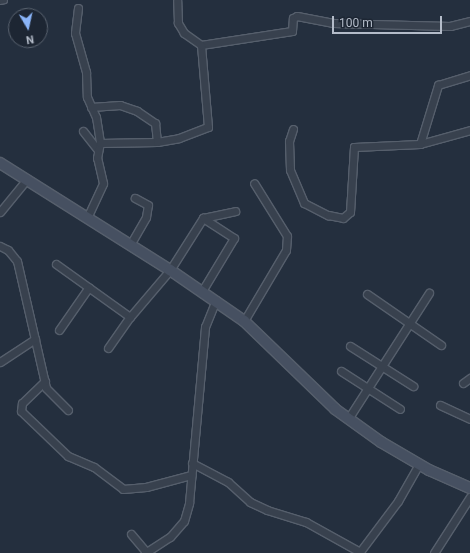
<!DOCTYPE html>
<style>
body{margin:0}
#map{position:relative;width:470px;height:553px;overflow:hidden;background:#242f3e;font-family:Roboto,sans-serif}
div>[style]{position:absolute}
.roads{filter:drop-shadow(1px 0 #565f6c) drop-shadow(-1px 0 #565f6c) drop-shadow(0 1px #565f6c) drop-shadow(0 -1px #565f6c)}
.lane>*{height:3.5px;margin:-1.75px;padding:0 1.75px;transform-origin:1.75px;border-radius:1.75px;background:#38414e}
.street>*{height:7px;margin:-3.5px;padding:0 3.5px;transform-origin:3.5px;border-radius:3.5px;background:#38414e}
.secondary>*{height:10px;margin:-5px;padding:0 5px;transform-origin:5px;border-radius:5px;background:#465061}
span{translate:-50% -50%;white-space:nowrap;text-align:center;line-height:1.15;-webkit-text-stroke:3px #1d2633;paint-order:stroke}
.north{position:absolute;left:8px;top:8px;width:40px;height:40px;box-sizing:border-box;background:#1d2633;border:1px solid #59626f;border-radius:50%;rotate:171deg;font-size:11px;font-weight:700;line-height:16px;text-align:center;color:#b4bcc9}
.north::after{content:'';display:block;margin:auto;width:14px;height:18px;background:#8ab4f8;clip-path:polygon(50% 0,100% 100%,50% 72%,0 100%)}
.scale{position:absolute;left:332px;top:16px;width:110px;height:18px;box-sizing:border-box;border:2px solid #b4bcc9;border-top:0;padding-left:5px;font-size:12px;line-height:14px;white-space:nowrap;color:#b4bcc9;-webkit-text-stroke:3px #1d2633;paint-order:stroke}
</style>
<div id="map">
<div class="roads">
<div class="lane">
<div style="left:0;top:2px;width:5px;rotate:-11deg"></div>
</div>
<div class="street">
<div style="left:78px;top:8px;width:25px;rotate:97deg"></div>
<div style="left:75px;top:33px;width:41px;rotate:74.2deg"></div>
<div style="left:86px;top:72px;width:25px;rotate:88deg"></div>
<div style="left:87px;top:97px;width:22px;rotate:66deg"></div>
<div style="left:96px;top:117px;width:26px;rotate:81deg"></div>
<div style="left:201px;top:45px;width:92px;rotate:-8.7deg"></div>
<div style="left:292px;top:31px;width:13px;rotate:-86deg"></div>
<div style="left:293px;top:18px;width:4px;rotate:-27deg"></div>
<div style="left:297px;top:16px;width:37px;rotate:11deg"></div>
<div style="left:333px;top:23px;width:117px;rotate:1.5deg"></div>
<div style="left:450px;top:26px;width:21px;rotate:-14deg"></div>
<div style="left:91px;top:107px;width:29px;rotate:-4deg"></div>
<div style="left:120px;top:105px;width:18px;rotate:19deg"></div>
<div style="left:137px;top:111px;width:22px;rotate:34deg"></div>
<div style="left:155px;top:123px;width:19px;rotate:84deg"></div>
<div style="left:293px;top:129px;width:13px;rotate:108deg"></div>
<div style="left:289px;top:141px;width:29px;rotate:88deg"></div>
<div style="left:290px;top:170px;width:36px;rotate:67deg"></div>
<div style="left:304px;top:203px;width:27px;rotate:27deg"></div>
<div style="left:328px;top:215px;width:15px;rotate:11deg"></div>
<div style="left:343px;top:218px;width:9px;rotate:-41deg"></div>
<div style="left:350px;top:212px;width:65px;rotate:-86.5deg"></div>
<div style="left:354px;top:147px;width:66px;rotate:-2.6deg"></div>
<div style="left:420px;top:144px;width:52px;rotate:-15.6deg"></div>
<div style="left:83px;top:131px;width:24px;rotate:52deg"></div>
<div style="left:420px;top:144px;width:62px;rotate:-73deg"></div>
<div style="left:438px;top:85px;width:34px;rotate:-17deg"></div>
<div style="left:0;top:212px;width:43px;rotate:-50.7deg"></div>
<div style="left:87px;top:218px;width:38px;rotate:-65deg"></div>
<div style="left:103px;top:183px;width:26px;rotate:-103deg"></div>
<div style="left:97px;top:158px;width:15px;rotate:-79deg"></div>
<div style="left:100px;top:143px;width:57px;rotate:-1deg"></div>
<div style="left:157px;top:142px;width:22px;rotate:-10deg"></div>
<div style="left:179px;top:138px;width:31px;rotate:-21deg"></div>
<div style="left:208px;top:127px;width:82px;rotate:-94.9deg"></div>
<div style="left:201px;top:45px;width:21px;rotate:-145deg"></div>
<div style="left:184px;top:33px;width:12px;rotate:-121deg"></div>
<div style="left:178px;top:23px;width:23px;rotate:-92deg"></div>
<div style="left:203px;top:218px;width:33px;rotate:-12deg"></div>
<div style="left:130px;top:245px;width:32px;rotate:-60deg"></div>
<div style="left:146px;top:217px;width:12px;rotate:-81deg"></div>
<div style="left:148px;top:205px;width:15px;rotate:-152deg"></div>
<div style="left:0;top:246px;width:9px;rotate:27deg"></div>
<div style="left:8px;top:250px;width:14px;rotate:51deg"></div>
<div style="left:17px;top:261px;width:130px;rotate:77.1deg"></div>
<div style="left:46px;top:388px;width:31px;rotate:45deg"></div>
<div style="left:56px;top:264px;width:91px;rotate:35.6deg"></div>
<div style="left:367px;top:294px;width:90px;rotate:34.6deg"></div>
<div style="left:244px;top:321px;width:82px;rotate:-59.4deg"></div>
<div style="left:286px;top:250px;width:14px;rotate:-86deg"></div>
<div style="left:287px;top:236px;width:62px;rotate:-121.9deg"></div>
<div style="left:59px;top:330px;width:52px;rotate:-55.1deg"></div>
<div style="left:350px;top:346px;width:75px;rotate:32.4deg"></div>
<div style="left:108px;top:348px;width:38px;rotate:-55deg"></div>
<div style="left:130px;top:317px;width:62px;rotate:-49.6deg"></div>
<div style="left:170px;top:270px;width:62px;rotate:-57.6deg"></div>
<div style="left:203px;top:218px;width:37px;rotate:33deg"></div>
<div style="left:234px;top:238px;width:62px;rotate:121.1deg"></div>
<div style="left:0;top:362px;width:42px;rotate:-33.3deg"></div>
<div style="left:341px;top:371px;width:70px;rotate:32.8deg"></div>
<div style="left:45px;top:381px;width:32px;rotate:136deg"></div>
<div style="left:22px;top:403px;width:8px;rotate:97deg"></div>
<div style="left:21px;top:411px;width:65px;rotate:43.8deg"></div>
<div style="left:68px;top:456px;width:28px;rotate:23deg"></div>
<div style="left:94px;top:467px;width:36px;rotate:37deg"></div>
<div style="left:123px;top:489px;width:23px;rotate:-5deg"></div>
<div style="left:146px;top:487px;width:47px;rotate:-14.9deg"></div>
<div style="left:463px;top:383px;width:9px;rotate:-36deg"></div>
<div style="left:440px;top:405px;width:33px;rotate:25deg"></div>
<div style="left:348px;top:419px;width:150px;rotate:-57.3deg"></div>
<div style="left:192px;top:463px;width:41px;rotate:27.8deg"></div>
<div style="left:228px;top:482px;width:30px;rotate:42deg"></div>
<div style="left:250px;top:502px;width:19px;rotate:25deg"></div>
<div style="left:267px;top:510px;width:41px;rotate:17.1deg"></div>
<div style="left:306px;top:522px;width:62px;rotate:29.1deg"></div>
<div style="left:131px;top:534px;width:23px;rotate:50deg"></div>
<div style="left:145px;top:553px;width:30px;rotate:-33deg"></div>
<div style="left:170px;top:537px;width:21px;rotate:-49deg"></div>
<div style="left:184px;top:521px;width:19px;rotate:-74deg"></div>
<div style="left:189px;top:503px;width:177px;rotate:-84.8deg"></div>
<div style="left:205px;top:327px;width:29px;rotate:-68deg"></div>
<div style="left:359px;top:553px;width:65px;rotate:-53.1deg"></div>
<div style="left:398px;top:501px;width:43px;rotate:-60.4deg"></div>
<div style="left:434px;top:553px;width:67px;rotate:-57.3deg"></div>
</div>
<div class="secondary">
<div style="left:0;top:163px;width:201px;rotate:32.2deg"></div>
<div style="left:170px;top:270px;width:90px;rotate:34.6deg"></div>
<div style="left:244px;top:321px;width:127px;rotate:44deg"></div>
<div style="left:335px;top:409px;width:57px;rotate:35.7deg"></div>
<div style="left:381px;top:442px;width:56px;rotate:30.3deg"></div>
<div style="left:429px;top:470px;width:45px;rotate:23.7deg"></div>
</div>
</div>
<div class="north">N</div>
<div class="scale">100 m</div>
</div>
